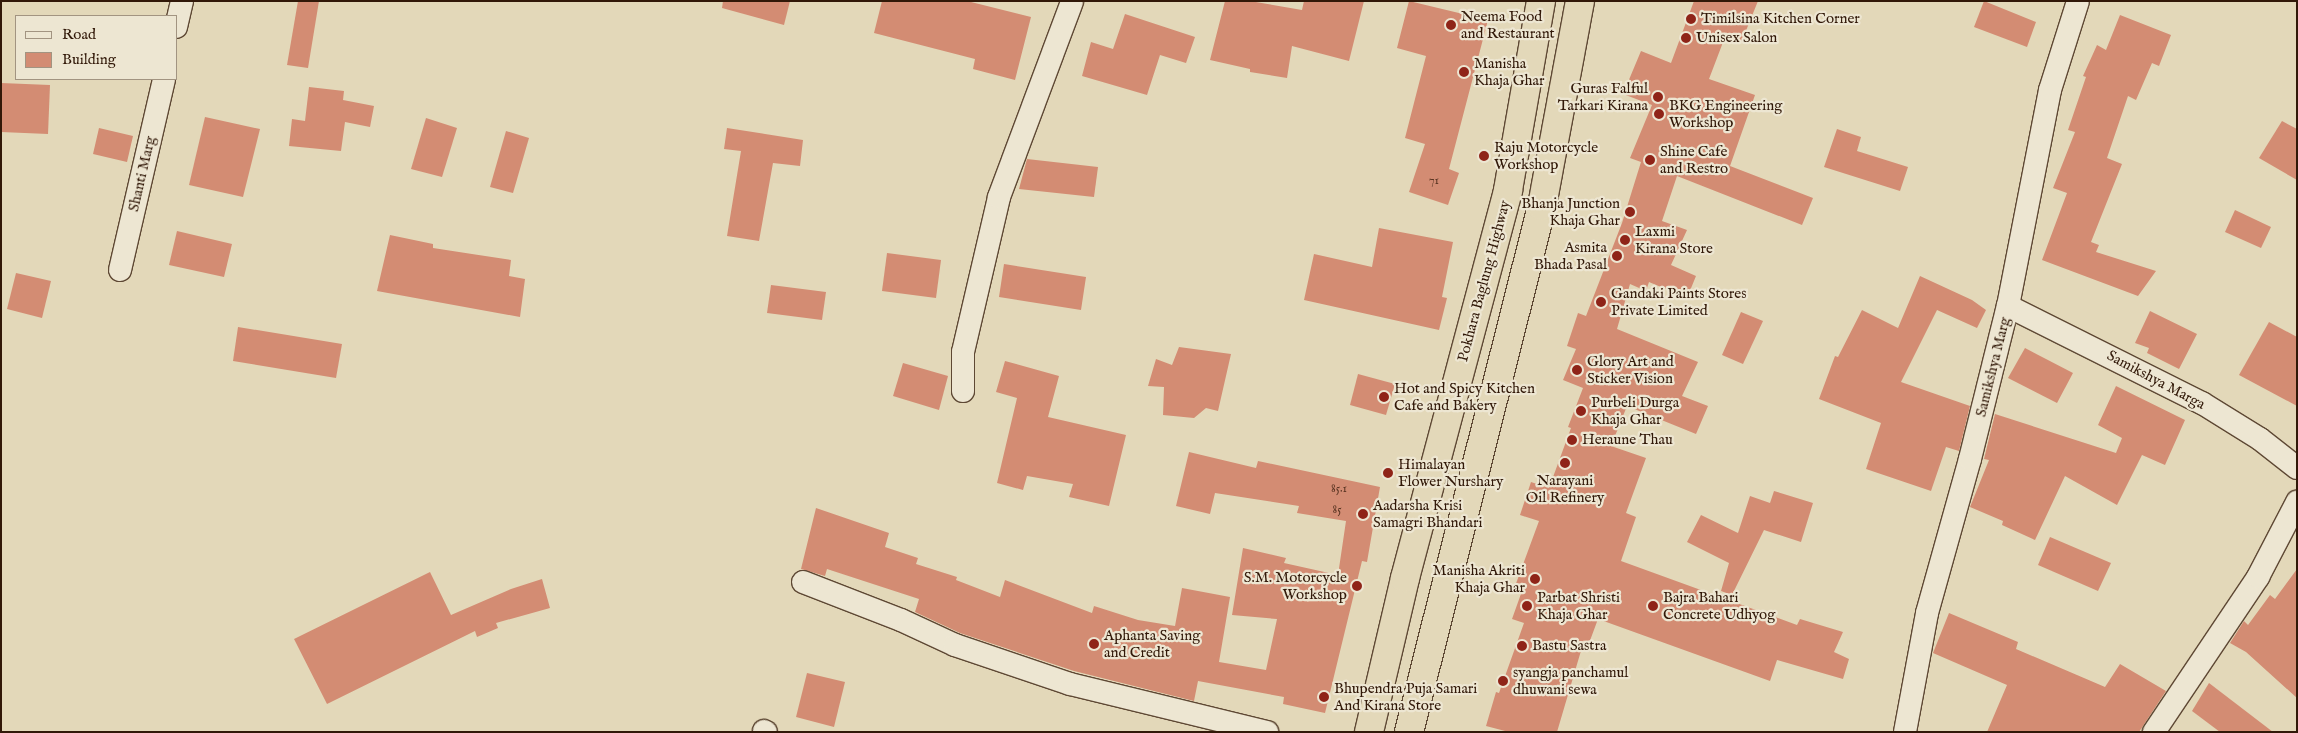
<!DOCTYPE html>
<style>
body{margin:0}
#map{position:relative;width:2298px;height:733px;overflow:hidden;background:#e3d8b9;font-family:"IM FELL English",serif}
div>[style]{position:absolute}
.building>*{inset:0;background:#d38c73}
.roads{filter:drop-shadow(1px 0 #5e4834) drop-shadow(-1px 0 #5e4834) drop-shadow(0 1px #5e4834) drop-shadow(0 -1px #5e4834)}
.street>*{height:22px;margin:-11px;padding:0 11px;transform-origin:11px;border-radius:11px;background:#ede6d2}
.highway>*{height:28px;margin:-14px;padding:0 14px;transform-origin:14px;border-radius:14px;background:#e3d8b9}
.dots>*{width:14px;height:14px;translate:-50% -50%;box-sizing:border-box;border:2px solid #ede6d2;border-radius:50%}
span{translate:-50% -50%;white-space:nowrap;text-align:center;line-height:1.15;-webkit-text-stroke:4.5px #ede6d2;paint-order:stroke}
.number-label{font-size:12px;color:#5a3523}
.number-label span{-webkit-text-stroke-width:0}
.poi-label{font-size:15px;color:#311808}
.left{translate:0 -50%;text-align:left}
.right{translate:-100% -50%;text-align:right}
.street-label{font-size:15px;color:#311808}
.frame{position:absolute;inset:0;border:2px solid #311808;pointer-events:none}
.legend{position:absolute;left:15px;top:15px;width:162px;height:65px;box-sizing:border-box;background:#ede6d2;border:1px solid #a29481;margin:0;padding:6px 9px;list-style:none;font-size:15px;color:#311808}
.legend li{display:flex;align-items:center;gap:10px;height:25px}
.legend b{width:25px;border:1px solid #a29481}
</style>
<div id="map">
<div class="building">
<div style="clip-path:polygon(298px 1px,319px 1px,308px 68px,287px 65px)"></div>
<div style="clip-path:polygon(723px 1px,790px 1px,784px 25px,722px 8px)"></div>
<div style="clip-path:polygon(882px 1px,967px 1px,1031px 17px,1015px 80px,973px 69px,975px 59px,874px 33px)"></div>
<div style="clip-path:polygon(1225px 1px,1250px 1px,1302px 10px,1304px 1px,1364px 1px,1349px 61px,1292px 46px,1287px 78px,1250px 72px,1250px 69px,1210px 60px)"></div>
<div style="clip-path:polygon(1409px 1px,1488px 20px,1449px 169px,1459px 173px,1448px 205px,1409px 192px,1425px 144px,1405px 138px,1426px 56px,1397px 48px)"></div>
<div style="clip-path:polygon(1694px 1px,1758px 1px,1741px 43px,1725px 37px,1709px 79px,1755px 95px,1730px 166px,1813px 198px,1802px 225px,1677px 176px,1662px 221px,1687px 230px,1671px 265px,1696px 276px,1687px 298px,1649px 282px,1646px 291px,1630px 284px,1617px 329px,1698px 362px,1682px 396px,1708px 406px,1696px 434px,1627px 406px,1611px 446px,1646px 458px,1626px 513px,1636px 517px,1621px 561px,1797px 625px,1800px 619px,1843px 632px,1834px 652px,1849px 659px,1843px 679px,1777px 660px,1770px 681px,1598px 619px,1588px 646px,1583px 644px,1557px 732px,1509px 732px,1486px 726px,1496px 692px,1499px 693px,1524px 623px,1512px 619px,1522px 591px,1514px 589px,1539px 521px,1520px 515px,1531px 482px,1549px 488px,1571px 428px,1568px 427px,1583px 388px,1563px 380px,1576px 349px,1567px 346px,1578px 313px,1586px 316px,1622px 223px,1641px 162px,1630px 158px,1652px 105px,1623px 94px,1641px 51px,1671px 63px)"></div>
<div style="clip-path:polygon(1984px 1px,2036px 22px,2027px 47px,1974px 27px)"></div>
<div style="clip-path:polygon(1125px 14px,1195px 37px,1186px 63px,1160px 55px,1147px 95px,1082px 76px,1091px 42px,1113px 49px)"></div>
<div style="clip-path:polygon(2120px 15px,2171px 35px,2159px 66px,2152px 63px,2136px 100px,2128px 96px,2107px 158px,2122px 164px,2091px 242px,2099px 245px,2096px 252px,2156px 271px,2138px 296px,2042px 260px,2067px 193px,2053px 188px,2075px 132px,2068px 130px,2086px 77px,2083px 76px,2097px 45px,2106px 50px)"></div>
<div style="clip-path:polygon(1px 83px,50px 85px,48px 134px,1px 132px)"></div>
<div style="clip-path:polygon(309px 87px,344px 91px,343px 100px,374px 106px,370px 127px,345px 122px,341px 151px,289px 146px,292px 119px,305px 121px)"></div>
<div style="clip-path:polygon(205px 117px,260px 129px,243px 197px,189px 185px)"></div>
<div style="clip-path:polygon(426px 118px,457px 128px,442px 177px,411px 169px)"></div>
<div style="clip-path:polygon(2282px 121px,2297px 129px,2297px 180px,2259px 158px)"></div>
<div style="clip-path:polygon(99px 128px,133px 136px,127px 162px,93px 154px)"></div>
<div style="clip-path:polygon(727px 128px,803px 140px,800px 166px,773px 163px,759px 241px,727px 236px,741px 151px,724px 149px)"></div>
<div style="clip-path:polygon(1837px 129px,1861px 137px,1857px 151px,1908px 167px,1900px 191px,1824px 167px)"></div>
<div style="clip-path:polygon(506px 131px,529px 138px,513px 193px,490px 187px)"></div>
<div style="clip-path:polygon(1027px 159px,1098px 167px,1094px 197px,1019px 189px)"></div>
<div style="clip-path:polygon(2235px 210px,2271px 227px,2261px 248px,2225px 232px)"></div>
<div style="clip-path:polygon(1379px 228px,1453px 242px,1442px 297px,1447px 298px,1439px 330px,1304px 300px,1314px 254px,1372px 267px)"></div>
<div style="clip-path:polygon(177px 231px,232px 244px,224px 277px,169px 265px)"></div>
<div style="clip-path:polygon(390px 235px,433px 244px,433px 248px,511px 260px,509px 276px,525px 279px,520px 317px,377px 291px)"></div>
<div style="clip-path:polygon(887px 253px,941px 260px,936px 298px,882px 291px)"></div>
<div style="clip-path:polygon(1004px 264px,1086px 277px,1081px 310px,999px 297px)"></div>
<div style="clip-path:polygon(16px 273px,51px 281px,42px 318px,7px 309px)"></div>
<div style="clip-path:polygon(1920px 276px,1972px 300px,1986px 310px,1977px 328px,1937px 310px,1901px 382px,1970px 406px,1959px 451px,1946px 447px,1931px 491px,1866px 469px,1881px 423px,1819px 399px,1835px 356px,1838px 357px,1862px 310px,1898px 328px)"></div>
<div style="clip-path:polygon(771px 285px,826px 292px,822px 320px,767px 313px)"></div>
<div style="clip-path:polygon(2150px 311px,2197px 334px,2179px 369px,2147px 353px,2149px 348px,2135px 343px)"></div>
<div style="clip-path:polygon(1741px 312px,1763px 321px,1743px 364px,1722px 355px)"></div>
<div style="clip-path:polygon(2269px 322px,2297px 337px,2297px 406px,2239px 375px)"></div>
<div style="clip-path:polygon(238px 327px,342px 344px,336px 378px,233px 361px)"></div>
<div style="clip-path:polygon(1179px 347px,1231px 354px,1218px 411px,1206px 408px,1194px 418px,1163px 415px,1164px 387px,1148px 386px,1156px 359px,1172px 365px)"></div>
<div style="clip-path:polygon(2025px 348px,2073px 373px,2057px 403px,2008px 378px)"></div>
<div style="clip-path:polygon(1005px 361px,1059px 376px,1048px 417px,1126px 435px,1109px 506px,1069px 497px,1073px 484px,1027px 476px,1023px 490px,997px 483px,1017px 398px,996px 392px)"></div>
<div style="clip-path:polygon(903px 363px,948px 376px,939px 410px,893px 396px)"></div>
<div style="clip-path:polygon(1358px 374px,1395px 384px,1386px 415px,1350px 405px)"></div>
<div style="clip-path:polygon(2116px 386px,2185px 420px,2165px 465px,2142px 455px,2117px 505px,2065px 476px,2035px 540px,2002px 525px,2003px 521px,1970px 507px,1989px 460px,1984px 459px,1995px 414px,2116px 453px,2122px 438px,2098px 425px)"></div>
<div style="clip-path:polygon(1189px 452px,1256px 468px,1258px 461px,1380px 487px,1367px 562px,1362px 561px,1325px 713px,1283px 704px,1284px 697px,1198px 681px,1194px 701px,1074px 671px,960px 633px,915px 612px,919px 599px,827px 569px,825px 576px,801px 569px,816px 508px,889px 533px,885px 547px,918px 558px,916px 564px,957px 577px,956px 580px,1000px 597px,1005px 580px,1092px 613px,1094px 606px,1138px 620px,1175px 626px,1182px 588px,1230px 597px,1219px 662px,1266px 670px,1277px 619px,1232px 615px,1243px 548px,1286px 558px,1284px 563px,1338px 575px,1346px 521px,1297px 513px,1299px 506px,1215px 493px,1210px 514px,1176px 506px)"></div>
<div style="clip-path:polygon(1774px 491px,1813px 503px,1801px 542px,1764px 530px,1732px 595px,1721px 591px,1729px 563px,1687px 542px,1701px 515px,1738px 533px,1750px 496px,1770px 503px)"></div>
<div style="clip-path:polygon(2050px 537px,2111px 563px,2098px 591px,2038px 565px)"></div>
<div style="clip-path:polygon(2297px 569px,2297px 698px,2246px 652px,2230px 643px,2244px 621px,2248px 625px,2270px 595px,2275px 599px)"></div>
<div style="clip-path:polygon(430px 572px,451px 615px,511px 589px,542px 579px,550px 608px,496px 623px,498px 628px,477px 637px,475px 631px,327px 704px,294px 639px)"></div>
<div style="clip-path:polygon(1949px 613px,2018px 642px,2016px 649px,2105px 687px,2120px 664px,2166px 691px,2139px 732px,1987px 732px,2007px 685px,1933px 653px)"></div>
<div style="clip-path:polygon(807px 673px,845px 682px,834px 727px,796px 717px)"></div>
<div style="clip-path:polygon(2209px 683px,2273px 732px,2220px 732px,2192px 711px)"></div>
</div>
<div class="roads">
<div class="street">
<div style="left:176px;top:27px;width:27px;rotate:-77deg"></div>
<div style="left:120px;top:270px;width:196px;rotate:-77deg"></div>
<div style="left:2008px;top:306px;width:217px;rotate:26.6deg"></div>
<div style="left:2202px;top:403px;width:68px;rotate:31.8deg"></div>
<div style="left:2260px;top:439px;width:47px;rotate:38.1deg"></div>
<div style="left:963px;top:391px;width:39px;rotate:-90deg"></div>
<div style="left:963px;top:352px;width:159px;rotate:-76.9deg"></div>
<div style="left:999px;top:197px;width:208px;rotate:-69.5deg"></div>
<div style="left:803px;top:582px;width:105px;rotate:21.2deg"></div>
<div style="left:901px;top:620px;width:60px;rotate:24.8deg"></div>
<div style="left:955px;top:645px;width:121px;rotate:18.7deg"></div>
<div style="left:1070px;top:684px;width:203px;rotate:13.7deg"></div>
<div style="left:764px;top:731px;width:2px;rotate:27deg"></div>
<div style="left:1905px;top:732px;width:121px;rotate:-79.5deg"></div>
<div style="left:1927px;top:613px;width:160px;rotate:-74.4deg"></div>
<div style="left:1970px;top:459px;width:158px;rotate:-76.1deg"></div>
<div style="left:2008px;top:306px;width:220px;rotate:-79deg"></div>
<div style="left:2050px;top:90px;width:93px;rotate:-72.5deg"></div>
<div style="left:2154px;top:732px;width:187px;rotate:-56.1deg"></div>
<div style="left:2258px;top:577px;width:85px;rotate:-62.5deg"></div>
</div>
<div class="highway">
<div style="left:1369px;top:732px;width:158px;rotate:-76.8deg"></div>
<div style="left:1405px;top:578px;width:401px;rotate:-75.1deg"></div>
<div style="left:1508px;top:190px;width:192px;rotate:-80.1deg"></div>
<div style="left:1409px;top:732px;width:543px;rotate:-75.81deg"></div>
<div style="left:1542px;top:206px;width:208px;rotate:-79.5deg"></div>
</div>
</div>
<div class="dots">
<div style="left:1691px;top:19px;background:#8f2418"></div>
<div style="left:1451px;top:25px;background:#8f2418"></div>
<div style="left:1686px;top:38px;background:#8f2418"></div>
<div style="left:1464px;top:72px;background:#8f2418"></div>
<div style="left:1658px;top:97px;background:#8f2418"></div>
<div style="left:1659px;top:114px;background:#8f2418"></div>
<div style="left:1484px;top:156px;background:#8f2418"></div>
<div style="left:1650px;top:160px;background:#8f2418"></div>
<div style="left:1630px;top:212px;background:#8f2418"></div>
<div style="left:1625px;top:240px;background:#8f2418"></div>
<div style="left:1617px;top:256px;background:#8f2418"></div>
<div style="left:1601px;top:302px;background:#8f2418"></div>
<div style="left:1577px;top:370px;background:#8f2418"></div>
<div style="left:1384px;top:397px;background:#8f2418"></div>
<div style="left:1581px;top:411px;background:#8f2418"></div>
<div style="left:1572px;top:440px;background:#8f2418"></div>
<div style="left:1565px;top:463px;background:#8f2418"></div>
<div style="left:1388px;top:473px;background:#8f2418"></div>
<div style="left:1363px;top:514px;background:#8f2418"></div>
<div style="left:1535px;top:579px;background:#8f2418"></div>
<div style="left:1357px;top:586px;background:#8f2418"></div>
<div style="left:1527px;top:606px;background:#8f2418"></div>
<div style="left:1653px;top:606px;background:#8f2418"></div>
<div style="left:1094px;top:644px;background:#8f2418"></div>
<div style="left:1522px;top:646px;background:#8f2418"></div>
<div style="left:1503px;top:681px;background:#8f2418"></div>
<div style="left:1324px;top:697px;background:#8f2418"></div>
</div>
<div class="number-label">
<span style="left:1434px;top:181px">71</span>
<span style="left:1339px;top:489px">85.1</span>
<span style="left:1337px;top:510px">85</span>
</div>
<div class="poi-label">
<span class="left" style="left:1461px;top:25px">Neema Food<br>and Restaurant</span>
<span class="left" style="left:1701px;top:19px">Timilsina Kitchen Corner</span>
<span class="left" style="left:1696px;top:38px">Unisex Salon</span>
<span class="left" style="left:1474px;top:72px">Manisha<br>Khaja Ghar</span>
<span class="right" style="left:1648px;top:97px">Guras Falful<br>Tarkari Kirana</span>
<span class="left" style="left:1669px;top:114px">BKG Engineering<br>Workshop</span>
<span class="left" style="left:1494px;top:156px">Raju Motorcycle<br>Workshop</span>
<span class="left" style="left:1660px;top:160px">Shine Cafe<br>and Restro</span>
<span class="right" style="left:1620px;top:212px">Bhanja Junction<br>Khaja Ghar</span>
<span class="left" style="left:1635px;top:240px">Laxmi<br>Kirana Store</span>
<span class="right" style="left:1607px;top:256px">Asmita<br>Bhada Pasal</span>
<span class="left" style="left:1611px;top:302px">Gandaki Paints Stores<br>Private Limited</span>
<span class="left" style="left:1587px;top:370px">Glory Art and<br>Sticker Vision</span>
<span class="left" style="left:1394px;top:397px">Hot and Spicy Kitchen<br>Cafe and Bakery</span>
<span class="left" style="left:1591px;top:411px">Purbeli Durga<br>Khaja Ghar</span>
<span class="left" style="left:1582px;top:440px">Heraune Thau</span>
<span class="left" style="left:1398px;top:473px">Himalayan<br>Flower Nurshary</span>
<span style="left:1565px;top:489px">Narayani<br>Oil Refinery</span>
<span class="left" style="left:1373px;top:514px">Aadarsha Krisi<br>Samagri Bhandari</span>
<span class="right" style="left:1525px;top:579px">Manisha Akriti<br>Khaja Ghar</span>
<span class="right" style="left:1347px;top:586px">S.M. Motorcycle<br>Workshop</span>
<span class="left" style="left:1537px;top:606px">Parbat Shristi<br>Khaja Ghar</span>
<span class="left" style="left:1663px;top:606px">Bajra Bahari<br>Concrete Udhyog</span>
<span class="left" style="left:1104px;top:644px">Aphanta Saving<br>and Credit</span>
<span class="left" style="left:1532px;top:646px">Bastu Sastra</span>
<span class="left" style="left:1513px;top:681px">syangja panchamul<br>dhuwani sewa</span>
<span class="left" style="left:1334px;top:697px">Bhupendra Puja Samari<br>And Kirana Store</span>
</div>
<div class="street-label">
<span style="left:142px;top:174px;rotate:-77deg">Shanti Marg</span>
<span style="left:1484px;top:281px;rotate:-75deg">Pokhara Baglung Highway</span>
<span style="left:1993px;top:367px;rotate:-76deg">Samikshya Marg</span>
<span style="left:2156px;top:380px;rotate:28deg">Samikshya Marga</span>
</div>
<div class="frame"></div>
<ul class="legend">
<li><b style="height:6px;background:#ede6d2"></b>Road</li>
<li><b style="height:14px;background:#d38c73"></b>Building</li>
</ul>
</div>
